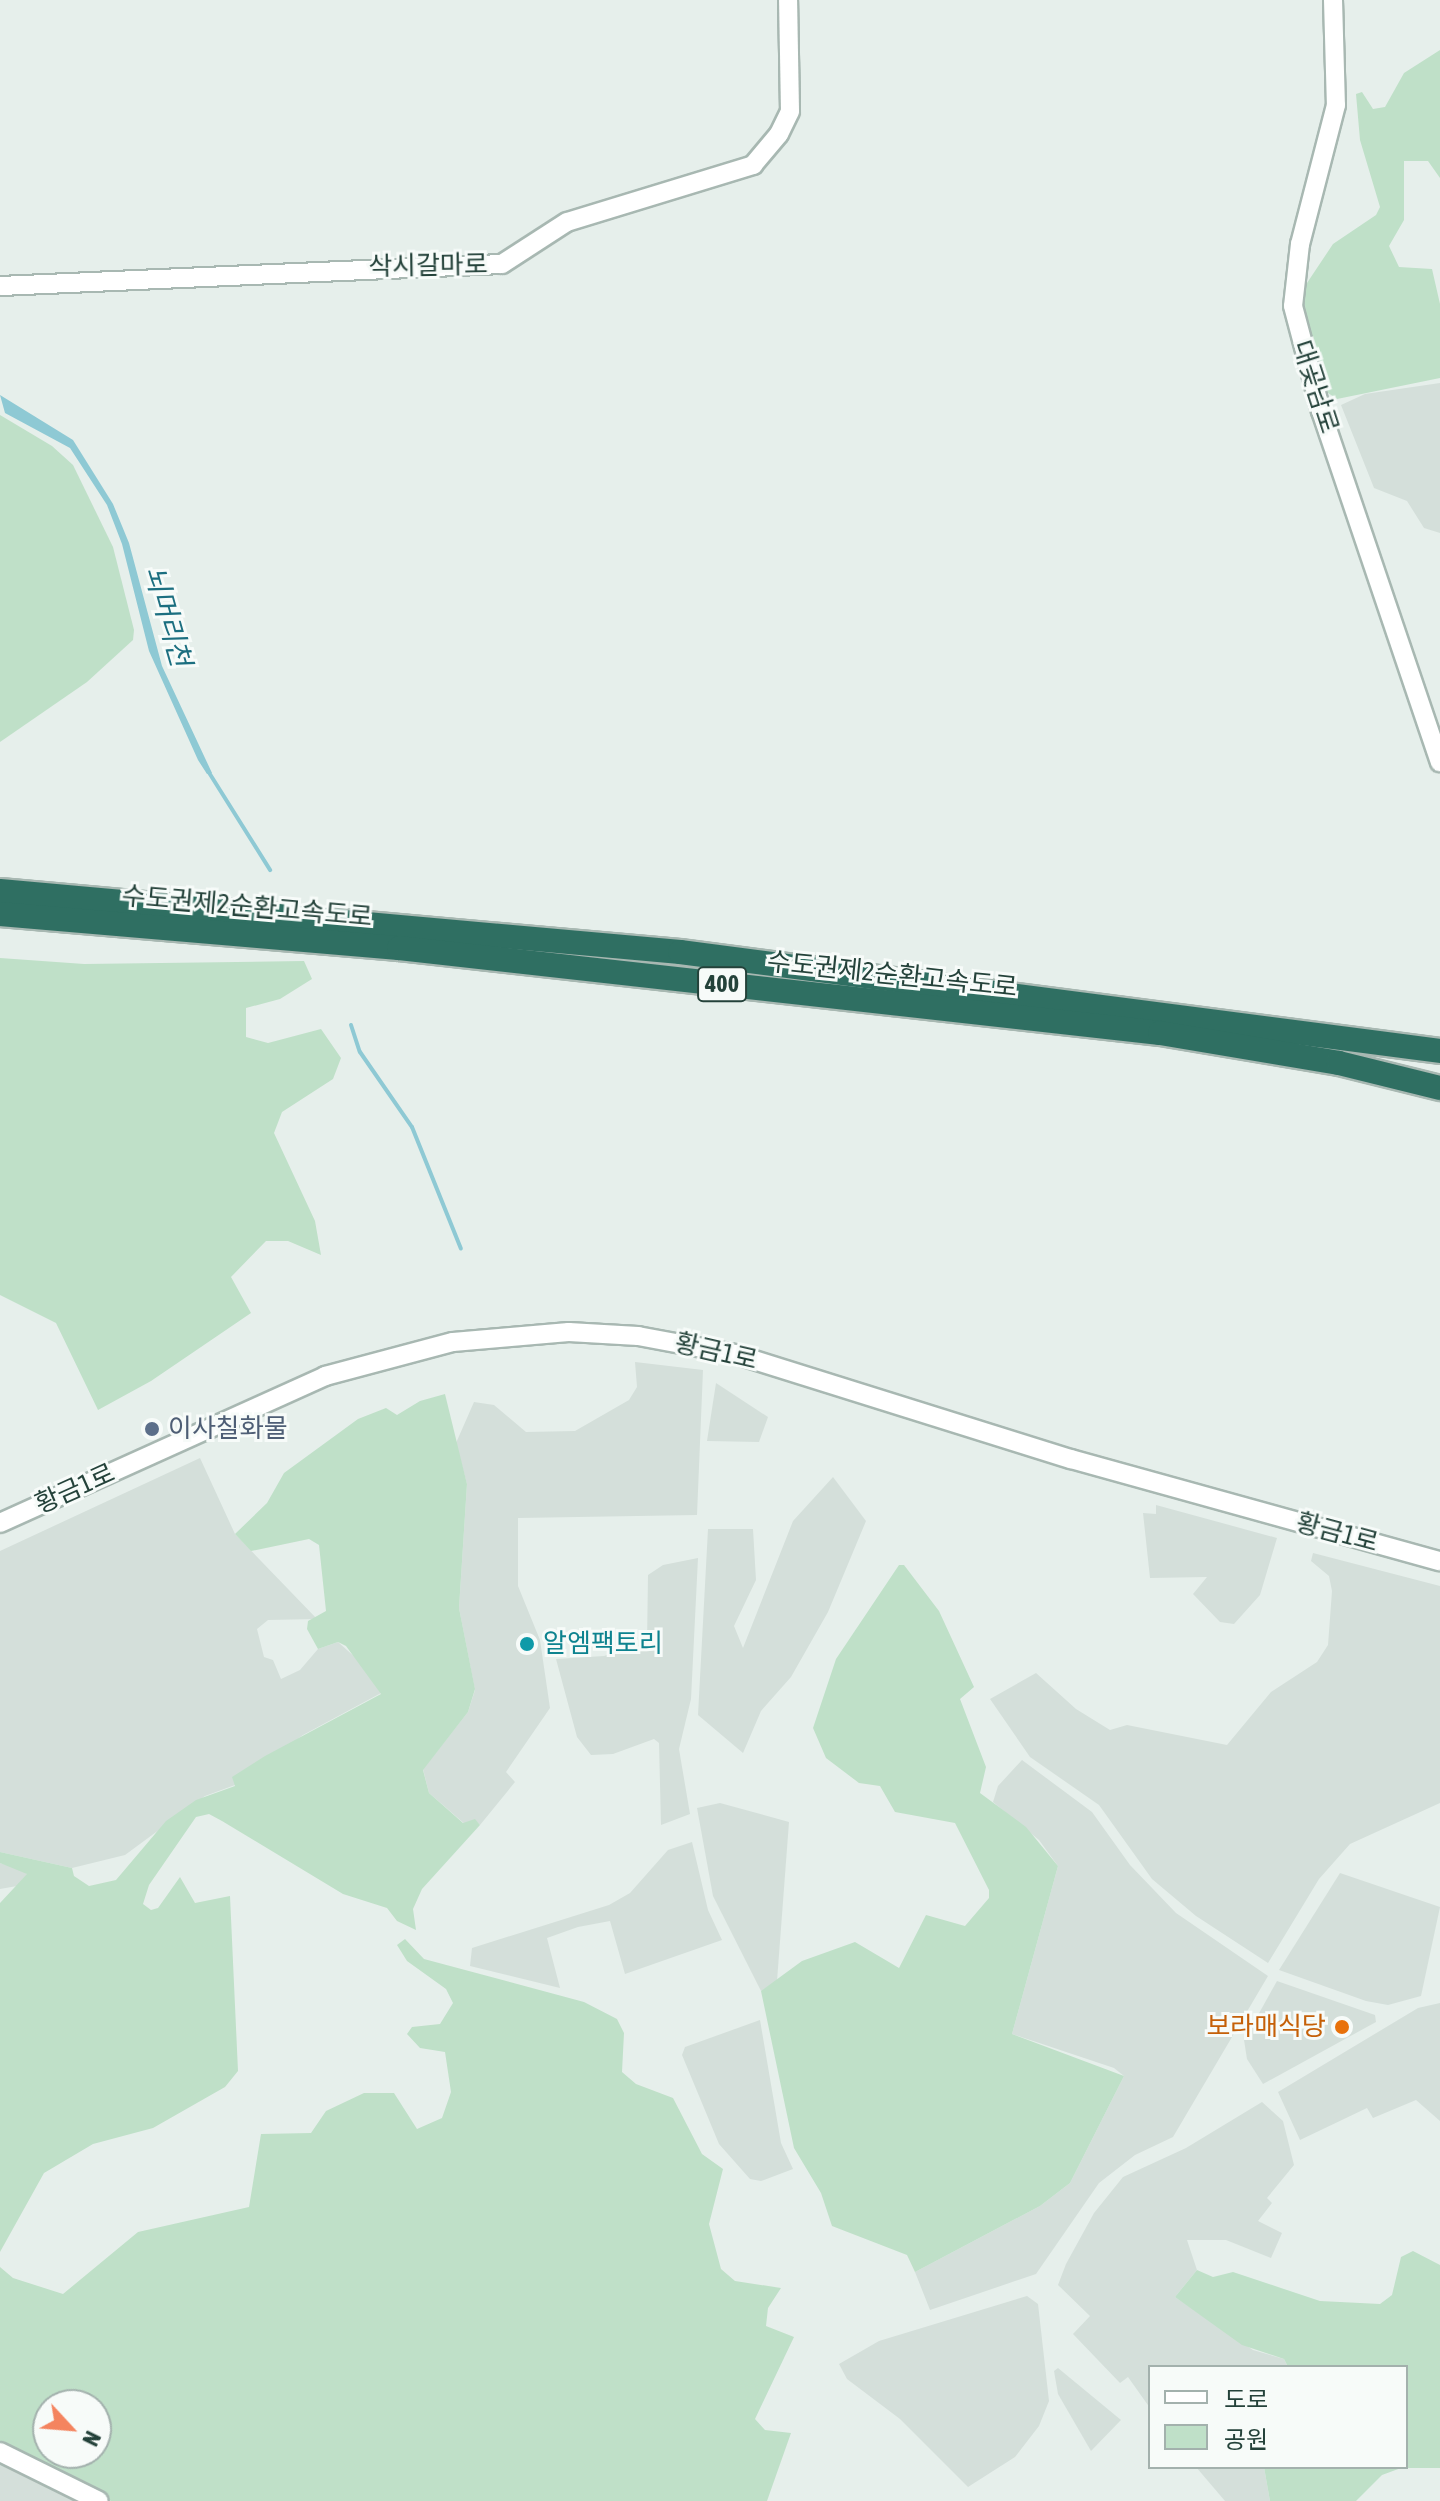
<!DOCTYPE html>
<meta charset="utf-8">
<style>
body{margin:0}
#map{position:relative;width:1440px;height:2501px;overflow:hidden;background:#e6efeb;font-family:"Asap Condensed","Noto Sans KR",sans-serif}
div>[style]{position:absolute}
.built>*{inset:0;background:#d4dfda}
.green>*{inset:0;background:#bfe0c8}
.water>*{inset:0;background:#8ec9d4}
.stream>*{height:4px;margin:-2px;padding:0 2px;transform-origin:2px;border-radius:2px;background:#8ec9d4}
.roads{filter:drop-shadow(2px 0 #a8b8b2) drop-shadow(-2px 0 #a8b8b2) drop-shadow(0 2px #a8b8b2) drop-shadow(0 -2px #a8b8b2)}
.minor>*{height:18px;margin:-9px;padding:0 9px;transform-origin:9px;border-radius:9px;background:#fff}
.highway>*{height:24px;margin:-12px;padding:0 12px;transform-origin:12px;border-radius:12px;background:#2f6f62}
.dots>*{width:22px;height:22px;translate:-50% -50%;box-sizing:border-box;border:4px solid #f7fbf9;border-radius:50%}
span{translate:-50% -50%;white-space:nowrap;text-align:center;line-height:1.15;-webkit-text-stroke:6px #f7fbf9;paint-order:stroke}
.shield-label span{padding:2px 6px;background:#f7fbf9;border:2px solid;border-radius:6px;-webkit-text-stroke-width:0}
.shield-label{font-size:24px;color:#24423a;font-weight:700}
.street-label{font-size:26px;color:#24423a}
.service-label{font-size:26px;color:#4e5e75}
.left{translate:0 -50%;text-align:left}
.culture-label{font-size:26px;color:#0d838f}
.food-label{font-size:26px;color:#c56008}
.right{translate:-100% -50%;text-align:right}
.water-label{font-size:28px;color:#1c6f80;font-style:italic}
.legend{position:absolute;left:1148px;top:2365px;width:260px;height:104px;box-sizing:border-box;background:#f7fbf9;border:2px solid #a3b1ad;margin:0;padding:10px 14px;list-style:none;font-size:24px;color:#24423a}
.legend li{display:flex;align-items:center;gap:16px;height:40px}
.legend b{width:40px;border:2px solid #a3b1ad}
.north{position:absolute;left:32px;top:2389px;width:80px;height:80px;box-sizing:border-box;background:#f7fbf9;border:2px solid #a3b1ad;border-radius:50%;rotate:116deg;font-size:22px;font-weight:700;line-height:32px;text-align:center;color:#24423a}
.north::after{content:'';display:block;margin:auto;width:28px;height:36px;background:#f4845f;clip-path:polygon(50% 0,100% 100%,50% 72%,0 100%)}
</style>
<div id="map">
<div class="built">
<div style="clip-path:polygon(1440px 383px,1440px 533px,1424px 528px,1407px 501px,1374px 488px,1341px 405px,1365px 394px)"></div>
<div style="clip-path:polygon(635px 1362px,703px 1370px,697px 1515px,518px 1518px,518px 1586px,540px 1640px,550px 1708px,506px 1772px,515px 1782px,480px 1825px,475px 1820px,466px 1825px,429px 1793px,423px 1769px,468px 1712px,475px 1690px,459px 1608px,467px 1484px,456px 1443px,474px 1402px,494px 1405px,526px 1432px,575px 1431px,629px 1400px,637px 1387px)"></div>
<div style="clip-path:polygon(716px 1383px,768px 1417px,759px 1442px,707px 1441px)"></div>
<div style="clip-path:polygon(200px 1458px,235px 1534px,317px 1619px,268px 1620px,257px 1629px,264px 1657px,273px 1660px,281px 1679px,300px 1670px,318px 1649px,338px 1642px,366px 1667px,381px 1693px,303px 1735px,235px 1785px,205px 1796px,125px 1855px,72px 1868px,0 1852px,0 1551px)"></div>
<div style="clip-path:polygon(833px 1477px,866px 1521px,828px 1612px,791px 1677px,761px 1711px,743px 1753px,698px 1715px,708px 1529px,753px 1529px,756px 1580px,734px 1626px,743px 1648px,793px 1521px)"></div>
<div style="clip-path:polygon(1156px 1505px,1277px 1538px,1260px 1595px,1234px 1624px,1220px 1622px,1193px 1594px,1207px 1577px,1150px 1578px,1143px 1513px,1156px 1514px)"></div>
<div style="clip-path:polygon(1313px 1553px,1440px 1586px,1440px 1803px,1350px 1844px,1319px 1879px,1268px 1963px,1196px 1916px,1152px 1879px,1099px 1805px,1030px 1757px,990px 1699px,1036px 1673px,1076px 1709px,1110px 1730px,1127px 1725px,1227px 1745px,1271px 1692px,1317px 1662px,1328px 1645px,1332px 1591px,1329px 1576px,1311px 1561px)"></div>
<div style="clip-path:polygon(698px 1558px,691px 1699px,679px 1749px,690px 1814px,661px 1825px,659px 1743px,654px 1739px,613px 1754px,591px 1755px,577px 1737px,556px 1659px,604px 1656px,647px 1643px,648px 1575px,663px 1565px)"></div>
<div style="clip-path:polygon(1022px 1760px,1092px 1812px,1130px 1865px,1176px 1913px,1268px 1976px,1173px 2137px,1135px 2155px,1099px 2183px,1036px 2274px,930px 2310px,915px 2272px,1040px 2206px,1070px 2183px,1124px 2076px,1114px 2068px,1012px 2034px,1058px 1866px,1039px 1840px,993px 1802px,998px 1786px)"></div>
<div style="clip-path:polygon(720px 1803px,789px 1822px,777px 1981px,761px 1991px,713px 1896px,697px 1808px)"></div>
<div style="clip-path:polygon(692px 1842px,708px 1910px,722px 1940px,625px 1974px,610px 1921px,578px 1927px,547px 1938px,560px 1988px,470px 1966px,472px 1948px,609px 1905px,630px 1893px,668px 1850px)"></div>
<div style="clip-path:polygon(0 1863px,26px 1871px,27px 1875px,17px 1886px,0 1889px)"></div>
<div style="clip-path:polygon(1340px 1873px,1440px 1907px,1421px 1996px,1388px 2005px,1366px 2001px,1279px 1970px)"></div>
<div style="clip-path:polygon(1277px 1981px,1375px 2015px,1376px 2022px,1263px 2084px,1247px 2059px,1244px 2040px)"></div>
<div style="clip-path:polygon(1440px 2003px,1440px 2121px,1416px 2100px,1373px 2118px,1367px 2108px,1300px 2140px,1278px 2092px,1418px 2008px)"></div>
<div style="clip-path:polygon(760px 2020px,781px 2143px,793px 2169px,761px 2181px,750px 2179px,719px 2144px,682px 2055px,685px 2047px)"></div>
<div style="clip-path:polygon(1262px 2102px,1283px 2121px,1294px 2165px,1267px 2198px,1272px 2203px,1258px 2221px,1282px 2233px,1271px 2258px,1226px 2240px,1187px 2240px,1197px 2270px,1175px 2297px,1253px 2350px,1284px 2359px,1288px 2367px,1150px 2367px,1150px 2408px,1128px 2377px,1120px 2383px,1073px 2334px,1090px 2316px,1058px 2285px,1066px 2264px,1094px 2213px,1123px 2177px,1186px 2148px)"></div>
<div style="clip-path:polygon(1027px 2296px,1038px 2304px,1049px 2401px,1039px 2426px,1015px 2457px,968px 2487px,900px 2419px,847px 2379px,839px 2364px,879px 2341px)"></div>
<div style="clip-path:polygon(1058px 2368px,1121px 2420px,1091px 2451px,1058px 2394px,1054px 2371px)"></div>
<div style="clip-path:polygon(0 2458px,87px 2501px,0 2501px)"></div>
<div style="clip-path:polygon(1196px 2467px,1264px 2467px,1270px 2501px,1225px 2501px)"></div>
</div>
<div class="green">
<div style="clip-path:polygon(1440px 50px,1440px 178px,1428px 161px,1404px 161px,1404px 220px,1389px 246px,1399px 267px,1432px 269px,1440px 304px,1440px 378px,1337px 399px,1325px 391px,1303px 326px,1301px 292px,1333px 244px,1376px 215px,1380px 207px,1360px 140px,1356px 94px,1362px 92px,1373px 109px,1385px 107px,1404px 73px)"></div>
<div style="clip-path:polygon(0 415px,52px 446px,73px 465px,113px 547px,134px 630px,133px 640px,87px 682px,0 742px)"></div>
<div style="clip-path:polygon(0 958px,84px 964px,304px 961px,312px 979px,280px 999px,246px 1008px,246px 1037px,268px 1043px,321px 1029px,341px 1058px,333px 1079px,282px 1112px,274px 1133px,315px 1221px,321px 1255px,288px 1241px,266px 1241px,231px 1277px,251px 1313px,151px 1381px,98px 1410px,56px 1323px,0 1295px)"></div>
<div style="clip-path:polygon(445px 1394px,467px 1484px,459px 1608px,475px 1689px,468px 1712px,423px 1770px,429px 1793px,463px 1823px,475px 1819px,480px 1825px,422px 1889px,413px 1909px,416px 1930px,397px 1921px,387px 1908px,343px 1894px,222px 1821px,209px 1814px,196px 1817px,149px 1885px,143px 1904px,151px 1910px,158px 1908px,180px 1877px,195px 1903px,230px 1896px,238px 2071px,225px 2087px,153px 2128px,93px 2144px,44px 2173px,0 2252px,0 1903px,27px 1874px,0 1863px,0 1852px,72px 1868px,74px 1876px,89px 1886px,116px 1880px,166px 1821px,196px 1800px,235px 1786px,232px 1777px,265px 1756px,381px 1694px,346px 1646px,338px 1642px,318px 1649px,307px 1629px,308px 1621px,326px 1611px,319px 1545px,309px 1539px,251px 1551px,235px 1534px,267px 1503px,284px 1473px,358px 1419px,386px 1408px,397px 1415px,420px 1401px)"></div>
<div style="clip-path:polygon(899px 1565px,904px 1565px,939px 1611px,974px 1687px,960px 1699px,986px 1767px,980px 1793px,1026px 1827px,1058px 1866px,1012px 2034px,1124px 2076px,1070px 2183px,1040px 2206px,915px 2272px,907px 2255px,832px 2226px,821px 2193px,794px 2148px,761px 1991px,802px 1961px,855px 1942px,899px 1968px,926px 1915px,965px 1926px,989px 1898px,989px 1890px,955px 1823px,895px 1812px,880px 1786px,859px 1783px,826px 1758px,813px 1728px,836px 1659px)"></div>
<div style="clip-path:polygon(evenodd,405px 1939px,424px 1959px,584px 2002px,617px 2019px,624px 2033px,622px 2072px,636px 2084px,673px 2098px,702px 2154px,723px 2169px,709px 2224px,721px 2269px,735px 2281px,781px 2288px,768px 2308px,766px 2326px,794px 2337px,755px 2419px,765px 2430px,791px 2433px,767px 2501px,111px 2501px,0 2445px,0 2267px,13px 2278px,63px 2294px,138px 2232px,249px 2207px,261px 2134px,311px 2133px,326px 2111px,364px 2093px,394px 2093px,417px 2129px,442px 2118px,451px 2092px,445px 2052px,420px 2048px,407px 2034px,412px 2027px,440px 2024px,453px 2003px,446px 1989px,407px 1961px,397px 1945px,405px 1939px,48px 2405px,96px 2405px,96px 2453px,48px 2453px,48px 2405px)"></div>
<div style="clip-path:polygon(1413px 2251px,1440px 2265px,1440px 2468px,1401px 2468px,1382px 2475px,1356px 2501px,1270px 2501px,1264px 2467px,1406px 2467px,1406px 2367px,1288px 2367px,1284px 2359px,1242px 2345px,1175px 2297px,1197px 2270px,1213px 2277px,1233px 2272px,1320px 2301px,1380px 2304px,1392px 2295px,1401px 2257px)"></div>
</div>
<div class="water">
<div style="clip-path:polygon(0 395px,73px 440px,113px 504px,129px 543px,162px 666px,212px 773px,207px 774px,198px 760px,149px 651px,122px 544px,107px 505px,70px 448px,5px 413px)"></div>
</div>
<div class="stream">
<div style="left:208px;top:771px;width:117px;rotate:57.9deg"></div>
<div style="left:351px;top:1025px;width:28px;rotate:72deg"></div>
<div style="left:360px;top:1052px;width:91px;rotate:55.3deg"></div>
<div style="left:412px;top:1127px;width:131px;rotate:68.1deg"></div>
</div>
<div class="roads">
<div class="minor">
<div style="left:1333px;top:0;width:105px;rotate:88.4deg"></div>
<div style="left:1336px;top:105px;width:144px;rotate:104.5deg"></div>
<div style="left:1300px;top:244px;width:62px;rotate:96.4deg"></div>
<div style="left:1293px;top:306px;width:109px;rotate:75.1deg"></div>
<div style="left:1321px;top:411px;width:371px;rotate:71.3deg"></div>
<div style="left:0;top:286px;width:502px;rotate:-2.51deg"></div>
<div style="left:502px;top:264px;width:77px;rotate:-32.9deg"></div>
<div style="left:567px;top:222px;width:195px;rotate:-17deg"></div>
<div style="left:753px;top:165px;width:40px;rotate:-50deg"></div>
<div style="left:779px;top:134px;width:25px;rotate:-64deg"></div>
<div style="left:790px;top:111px;width:111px;rotate:-91deg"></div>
<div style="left:0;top:1523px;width:357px;rotate:-24.3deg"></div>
<div style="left:325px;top:1376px;width:132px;rotate:-14.9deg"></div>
<div style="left:453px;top:1342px;width:116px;rotate:-4.9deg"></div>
<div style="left:569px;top:1332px;width:69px;rotate:3.3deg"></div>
<div style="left:638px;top:1336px;width:99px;rotate:10.5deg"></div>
<div style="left:735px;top:1354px;width:352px;rotate:17.4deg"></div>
<div style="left:1071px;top:1459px;width:383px;rotate:15.5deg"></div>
<div style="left:0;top:2452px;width:110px;rotate:26.3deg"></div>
</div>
<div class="highway">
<div style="left:0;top:891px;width:683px;rotate:5.13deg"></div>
<div style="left:680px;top:952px;width:766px;rotate:7.42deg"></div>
<div style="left:0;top:914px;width:400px;rotate:4.9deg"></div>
<div style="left:399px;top:948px;width:766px;rotate:6.37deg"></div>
<div style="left:1160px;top:1033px;width:181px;rotate:9.5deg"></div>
<div style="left:1339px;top:1063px;width:104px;rotate:13.9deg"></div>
</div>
</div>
<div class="dots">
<div style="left:152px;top:1429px;background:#5c6f8a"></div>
<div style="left:527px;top:1644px;background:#0f9aa8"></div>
<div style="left:1342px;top:2027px;background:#e8710a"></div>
</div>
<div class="shield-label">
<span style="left:722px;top:984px">400</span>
</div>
<div class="street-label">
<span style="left:428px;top:266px;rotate:-1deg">삭시갈마로</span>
<span style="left:1315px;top:387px;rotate:72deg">대곶남로</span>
<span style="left:247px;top:907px;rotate:5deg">수도권제2순환고속도로</span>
<span style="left:892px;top:975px;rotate:6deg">수도권제2순환고속도로</span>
<span style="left:716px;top:1352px;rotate:13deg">황금1로</span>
<span style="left:75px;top:1489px;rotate:-24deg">황금1로</span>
<span style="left:1337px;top:1533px;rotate:15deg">황금1로</span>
</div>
<div class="service-label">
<span class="left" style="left:168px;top:1429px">이사칠화물</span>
</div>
<div class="culture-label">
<span class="left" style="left:543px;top:1644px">알엠팩토리</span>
</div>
<div class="food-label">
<span class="right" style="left:1326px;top:2027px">보라매식당</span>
</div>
<div class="water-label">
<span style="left:168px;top:616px;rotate:74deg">뇌머리천</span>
</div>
<ul class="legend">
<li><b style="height:10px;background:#fff"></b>도로</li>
<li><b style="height:22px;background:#bfe0c8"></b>공원</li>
</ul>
<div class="north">N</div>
</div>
